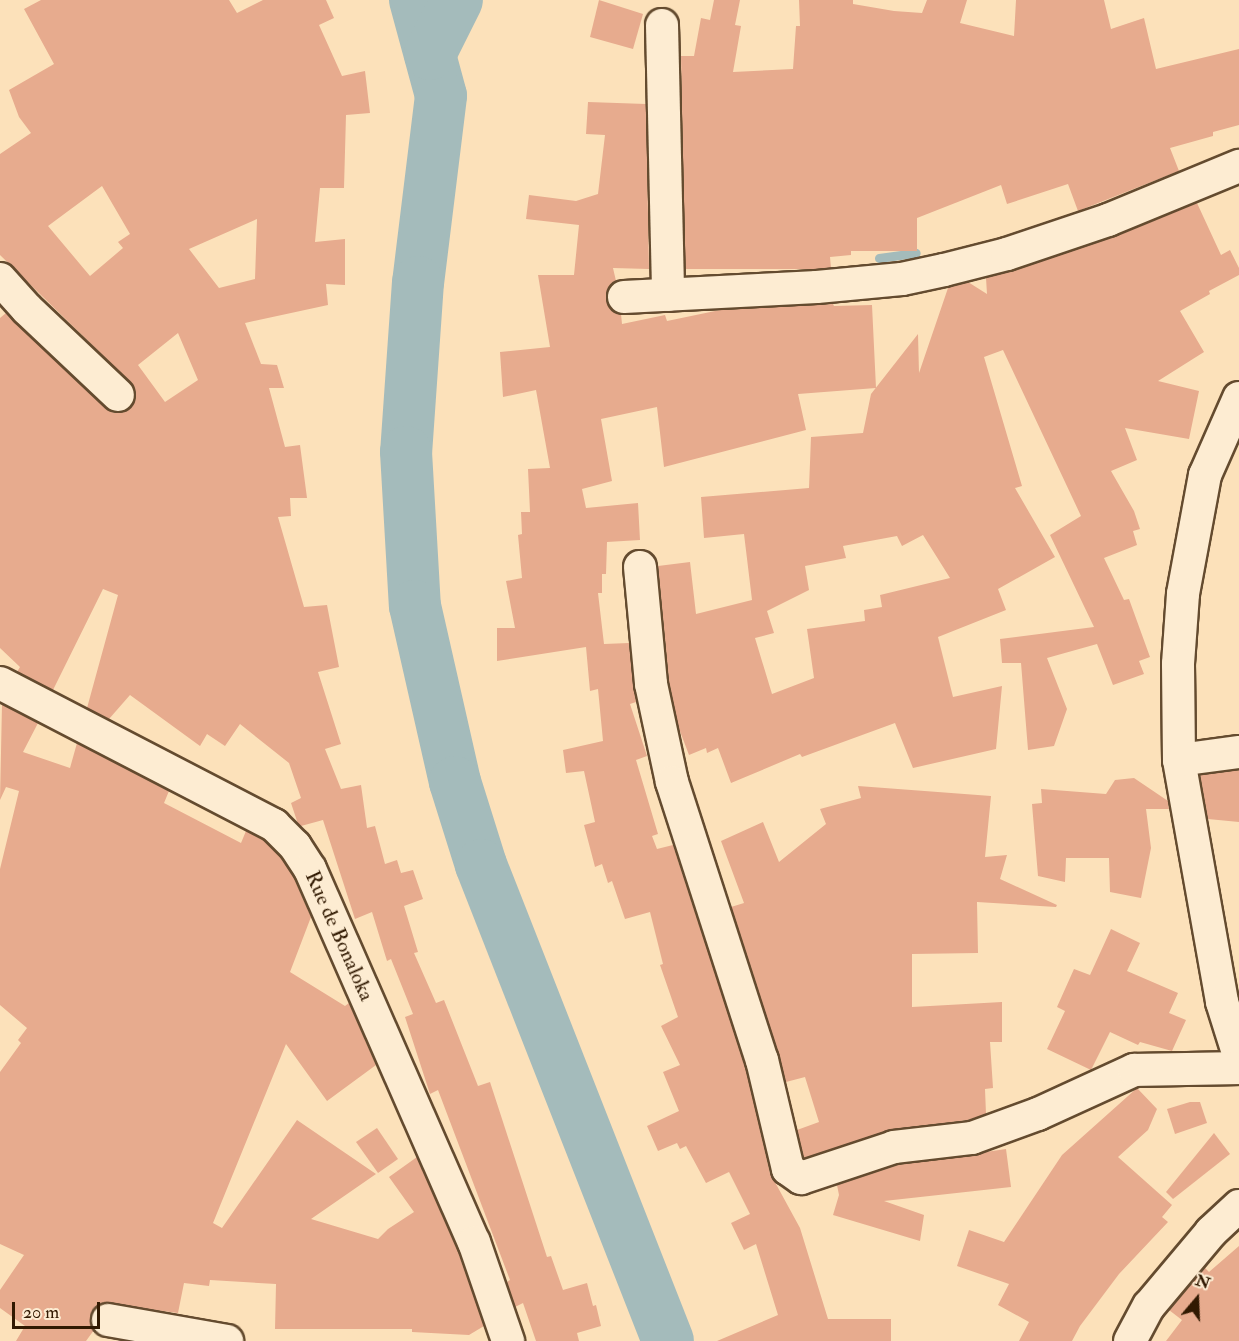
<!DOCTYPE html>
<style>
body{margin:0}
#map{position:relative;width:1239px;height:1341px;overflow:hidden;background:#fce1ba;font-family:"IM FELL Double Pica",serif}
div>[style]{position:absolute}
.stream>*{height:9px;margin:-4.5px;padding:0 4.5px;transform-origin:4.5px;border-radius:4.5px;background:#a4bbbb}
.river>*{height:52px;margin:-26px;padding:0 26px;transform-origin:26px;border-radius:26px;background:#a4bbbb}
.building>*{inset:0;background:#e7ab8e}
.roads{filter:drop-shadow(2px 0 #644b2f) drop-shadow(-2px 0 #644b2f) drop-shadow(0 2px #644b2f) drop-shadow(0 -2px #644b2f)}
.minor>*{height:32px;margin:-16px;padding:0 16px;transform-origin:16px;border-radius:16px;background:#fdecd2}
span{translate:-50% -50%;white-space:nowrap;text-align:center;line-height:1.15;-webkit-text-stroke:4.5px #fdecd2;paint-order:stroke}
.street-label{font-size:21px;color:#311901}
.north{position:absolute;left:1167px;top:1269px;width:60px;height:60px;-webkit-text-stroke:4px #fdecd2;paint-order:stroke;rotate:19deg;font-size:16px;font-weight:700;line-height:24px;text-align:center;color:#311901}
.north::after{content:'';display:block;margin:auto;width:21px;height:27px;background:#311901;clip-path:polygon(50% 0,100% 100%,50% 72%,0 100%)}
.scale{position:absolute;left:12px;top:1302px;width:88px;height:27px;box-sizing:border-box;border:3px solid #311901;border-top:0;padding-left:8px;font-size:18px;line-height:21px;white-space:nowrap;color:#311901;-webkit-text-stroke:4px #fdecd2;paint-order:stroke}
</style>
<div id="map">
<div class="stream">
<div style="left:879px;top:258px;width:37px;rotate:-8deg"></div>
</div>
<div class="river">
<div style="left:415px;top:0;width:99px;rotate:74.8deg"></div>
<div style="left:441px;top:96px;width:187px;rotate:97deg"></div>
<div style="left:418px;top:282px;width:170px;rotate:94deg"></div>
<div style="left:406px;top:452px;width:154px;rotate:86.7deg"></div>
<div style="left:415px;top:606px;width:180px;rotate:77.2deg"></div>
<div style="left:455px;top:782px;width:87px;rotate:72.6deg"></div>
<div style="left:481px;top:865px;width:511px;rotate:68.55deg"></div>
<div style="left:430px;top:54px;width:60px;rotate:-63.4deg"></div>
</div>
<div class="building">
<div style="clip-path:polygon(evenodd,41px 0,229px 0,237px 13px,263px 0,326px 0,334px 18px,319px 25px,342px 76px,365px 71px,370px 113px,346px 115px,344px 188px,320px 188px,315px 242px,345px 239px,345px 285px,326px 284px,328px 305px,245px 323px,261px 364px,277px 365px,284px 388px,269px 388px,285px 447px,300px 445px,307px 498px,290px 498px,291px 516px,278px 517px,304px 607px,327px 605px,339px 667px,318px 672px,341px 744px,325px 749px,341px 789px,361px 785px,367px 828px,375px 826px,385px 864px,397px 860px,401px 873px,413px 870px,423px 899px,404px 906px,418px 952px,414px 953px,436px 1003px,444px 1000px,478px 1086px,490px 1082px,547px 1257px,551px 1256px,563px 1290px,587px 1283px,593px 1306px,596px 1305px,601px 1326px,577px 1333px,579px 1341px,536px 1341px,523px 1303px,515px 1307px,507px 1282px,510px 1280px,438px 1090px,430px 1094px,405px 1017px,413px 1014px,391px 959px,387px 961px,372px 912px,355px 919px,323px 820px,301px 826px,298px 824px,291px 803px,301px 798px,289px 763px,240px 724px,225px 746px,207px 734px,200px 746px,130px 695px,109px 719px,87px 708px,118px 595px,103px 589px,53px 690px,17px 672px,20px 667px,0 648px,0 318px,6px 313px,106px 408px,114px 413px,124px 412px,131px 407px,136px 399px,135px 389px,130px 382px,0 255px,0 154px,31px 133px,19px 117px,9px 90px,54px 64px,24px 9px,41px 0,102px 186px,130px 234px,118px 242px,123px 248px,90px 276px,48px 226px,102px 186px,41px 0,257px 219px,255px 279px,219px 288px,189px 249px,257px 219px,41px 0,178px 333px,198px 380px,165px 402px,138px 365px,178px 333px)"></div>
<div style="clip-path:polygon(599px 0,643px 14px,633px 49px,590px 37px)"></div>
<div style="clip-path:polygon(714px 0,740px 0,735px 25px,741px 26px,733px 72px,793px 69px,796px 26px,800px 26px,799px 0,853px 0,853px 4px,894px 11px,922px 13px,927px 0,967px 0,960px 23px,1014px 36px,1016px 0,1104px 0,1111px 29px,1144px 18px,1156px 69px,1239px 49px,1239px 125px,1213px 132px,1213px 136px,1170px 148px,1179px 171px,1078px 211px,1068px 184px,1007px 204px,1001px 185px,917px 218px,917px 251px,851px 251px,851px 255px,830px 257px,831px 268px,816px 269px,685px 269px,681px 56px,694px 56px,701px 18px,710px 20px)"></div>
<div style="clip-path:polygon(588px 102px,646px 104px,649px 269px,613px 268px,616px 281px,608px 288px,606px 299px,609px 307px,621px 314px,622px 324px,665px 315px,667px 321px,720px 310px,833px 304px,834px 306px,872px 305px,876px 388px,798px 394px,806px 430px,664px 467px,657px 407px,601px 419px,612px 481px,582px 489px,586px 508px,638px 503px,640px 540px,607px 542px,606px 574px,602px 574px,602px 593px,598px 593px,604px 644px,629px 643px,636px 702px,630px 704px,647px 756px,636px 760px,658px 834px,652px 836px,657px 849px,673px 845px,745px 1065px,770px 1173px,800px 1228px,828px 1319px,891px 1319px,891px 1341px,717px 1341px,778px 1315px,756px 1244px,744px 1250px,731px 1223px,750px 1214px,729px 1172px,706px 1183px,686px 1146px,680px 1149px,677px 1143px,658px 1151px,647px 1126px,679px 1111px,663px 1072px,680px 1065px,661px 1026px,678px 1017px,660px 965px,663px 964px,650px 912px,625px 919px,612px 881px,608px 883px,602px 864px,595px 867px,584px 825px,595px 822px,584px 771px,566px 773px,563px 750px,603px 741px,598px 689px,590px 691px,586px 647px,497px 661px,497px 628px,515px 628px,506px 581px,522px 578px,518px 535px,522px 534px,521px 512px,530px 512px,528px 469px,550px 468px,536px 390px,503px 397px,500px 352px,550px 347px,538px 275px,574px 275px,579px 225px,526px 219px,529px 195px,576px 201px,598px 194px,605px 135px,586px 134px)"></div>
<div style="clip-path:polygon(evenodd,1197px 203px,1221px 255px,1230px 250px,1239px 268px,1239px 275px,1209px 291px,1210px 294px,1180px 311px,1204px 352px,1158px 381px,1199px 391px,1189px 439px,1125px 428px,1137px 460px,1111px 471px,1134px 511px,1140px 529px,1133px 531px,1137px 545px,1104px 558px,1124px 600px,1129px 599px,1150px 657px,1139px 661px,1144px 674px,1113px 685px,1097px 644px,1047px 658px,1067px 709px,1054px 746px,1028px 750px,1021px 663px,1002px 663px,1000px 639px,1094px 627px,1050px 535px,1081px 516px,1003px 350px,984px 357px,1022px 486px,1015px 488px,1055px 557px,998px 589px,1006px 610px,938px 637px,953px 697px,1002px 686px,996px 749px,913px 768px,895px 723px,802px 757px,800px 754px,731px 783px,718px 748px,707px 753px,706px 748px,689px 755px,678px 726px,669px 681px,658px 566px,690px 562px,696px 614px,752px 600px,744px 534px,704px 538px,701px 497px,809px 488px,811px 437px,863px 433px,871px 394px,918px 334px,919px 373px,948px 288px,968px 282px,987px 294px,986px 278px,1114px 237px,1197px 203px,923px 535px,950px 578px,880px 595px,882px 607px,864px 610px,865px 621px,807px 629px,814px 678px,772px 694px,755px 638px,774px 633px,767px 611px,809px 590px,805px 566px,846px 558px,843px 546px,897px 536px,902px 546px,923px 535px)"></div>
<div style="clip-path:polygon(2px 704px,38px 723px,23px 752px,70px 768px,77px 743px,169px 791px,164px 803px,241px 843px,246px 831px,263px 840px,281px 857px,294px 878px,311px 917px,290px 972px,345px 1006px,349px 1003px,376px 1065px,327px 1101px,286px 1044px,213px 1223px,222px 1228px,297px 1120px,376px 1174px,311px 1219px,378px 1239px,388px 1229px,414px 1212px,389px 1177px,417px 1157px,457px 1249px,484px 1326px,469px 1335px,412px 1332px,412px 1329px,275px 1329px,276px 1284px,210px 1280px,209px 1286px,184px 1283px,178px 1313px,102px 1303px,95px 1308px,90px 1316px,94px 1330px,86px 1341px,16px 1341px,25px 1326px,0 1308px,0 1290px,24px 1255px,0 1244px,0 1072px,21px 1043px,18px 1040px,27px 1028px,0 1005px,0 869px,19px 791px,6px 787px,0 800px)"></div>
<div style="clip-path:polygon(1239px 770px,1239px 822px,1208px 819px,1200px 775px)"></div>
<div style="clip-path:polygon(1134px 778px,1168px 801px,1169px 809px,1146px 809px,1151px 848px,1141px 898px,1110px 892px,1109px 858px,1066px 858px,1065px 882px,1038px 876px,1032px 804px,1042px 803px,1041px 789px,1106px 794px,1115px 780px)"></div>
<div style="clip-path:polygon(858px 786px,991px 796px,985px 857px,1007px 855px,1000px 879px,1057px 905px,1056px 907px,977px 902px,978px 953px,912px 954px,912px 1007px,1002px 1002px,1002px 1042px,990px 1042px,993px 1088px,985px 1089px,986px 1114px,968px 1120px,889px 1130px,804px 1158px,797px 1130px,819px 1122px,805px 1077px,786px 1082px,731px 907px,744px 903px,721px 841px,763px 822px,779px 862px,826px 824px,820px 809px,861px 798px)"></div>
<div style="clip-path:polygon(1111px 929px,1140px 943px,1127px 971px,1178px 993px,1169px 1013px,1186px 1020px,1172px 1051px,1140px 1042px,1138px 1045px,1110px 1032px,1091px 1070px,1047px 1049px,1065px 1011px,1057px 1007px,1074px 969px,1090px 975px)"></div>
<div style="clip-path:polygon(1137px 1088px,1157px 1109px,1148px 1130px,1118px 1157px,1172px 1205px,1162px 1217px,1168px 1222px,1119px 1274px,1080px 1326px,1072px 1341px,1019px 1341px,1029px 1322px,998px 1305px,1009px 1284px,957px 1266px,969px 1230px,1004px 1242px,1062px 1155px)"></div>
<div style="clip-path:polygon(1190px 1102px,1200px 1102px,1207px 1123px,1175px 1134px,1167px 1109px)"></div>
<div style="clip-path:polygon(377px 1128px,398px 1159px,378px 1173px,356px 1142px)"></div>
<div style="clip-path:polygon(1214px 1133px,1230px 1154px,1173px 1199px,1166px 1192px)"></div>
<div style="clip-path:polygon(1006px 1149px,1011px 1187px,884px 1201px,924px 1215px,920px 1241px,833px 1215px,839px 1195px,837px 1185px,898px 1165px)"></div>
<div style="clip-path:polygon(1239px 1246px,1239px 1341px,1166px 1341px,1182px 1320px,1169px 1310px,1205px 1268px,1209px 1272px)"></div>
</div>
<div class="roads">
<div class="minor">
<div style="left:662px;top:25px;width:270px;rotate:88.7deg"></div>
<div style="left:0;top:279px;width:40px;rotate:48deg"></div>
<div style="left:27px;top:309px;width:125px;rotate:43.4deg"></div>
<div style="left:624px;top:297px;width:193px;rotate:-3deg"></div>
<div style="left:817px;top:287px;width:85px;rotate:-5.4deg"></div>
<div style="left:902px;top:279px;width:43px;rotate:-12.1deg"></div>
<div style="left:944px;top:270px;width:65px;rotate:-14.3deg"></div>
<div style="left:1007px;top:254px;width:107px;rotate:-18.6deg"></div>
<div style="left:1108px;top:220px;width:142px;rotate:-22.4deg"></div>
<div style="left:1239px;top:398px;width:84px;rotate:113.8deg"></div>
<div style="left:1205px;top:475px;width:121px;rotate:100.5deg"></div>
<div style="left:1183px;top:594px;width:70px;rotate:94.1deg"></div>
<div style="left:1178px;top:664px;width:96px;rotate:89.4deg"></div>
<div style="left:1179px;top:760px;width:246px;rotate:79.9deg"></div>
<div style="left:1222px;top:1002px;width:57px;rotate:72.5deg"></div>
<div style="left:640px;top:567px;width:118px;rotate:84.6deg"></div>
<div style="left:651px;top:684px;width:100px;rotate:77.9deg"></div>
<div style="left:672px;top:782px;width:292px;rotate:72.1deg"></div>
<div style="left:762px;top:1060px;width:112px;rotate:76.6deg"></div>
<div style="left:788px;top:1169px;width:16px;rotate:35deg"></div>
<div style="left:801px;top:1178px;width:98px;rotate:-18.4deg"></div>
<div style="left:894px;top:1147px;width:79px;rotate:-6.6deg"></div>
<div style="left:972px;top:1138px;width:70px;rotate:-20deg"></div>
<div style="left:1038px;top:1114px;width:106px;rotate:-24.6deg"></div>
<div style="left:1134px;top:1070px;width:105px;rotate:-1.1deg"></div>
<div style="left:0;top:683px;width:309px;rotate:27.4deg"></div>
<div style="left:274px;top:825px;width:30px;rotate:45deg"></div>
<div style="left:295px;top:846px;width:27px;rotate:57deg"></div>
<div style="left:310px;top:869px;width:407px;rotate:66.3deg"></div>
<div style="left:474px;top:1242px;width:105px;rotate:71deg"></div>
<div style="left:1179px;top:760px;width:61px;rotate:-7.6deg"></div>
<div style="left:108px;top:1320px;width:121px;rotate:10deg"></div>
<div style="left:1130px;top:1341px;width:40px;rotate:-62deg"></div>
<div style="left:1149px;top:1306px;width:97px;rotate:-50deg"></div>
<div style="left:1211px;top:1232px;width:38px;rotate:-43deg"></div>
</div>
</div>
<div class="street-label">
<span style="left:339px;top:936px;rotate:66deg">Rue de Bonaloka</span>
</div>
<div class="north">N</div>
<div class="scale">20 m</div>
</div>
